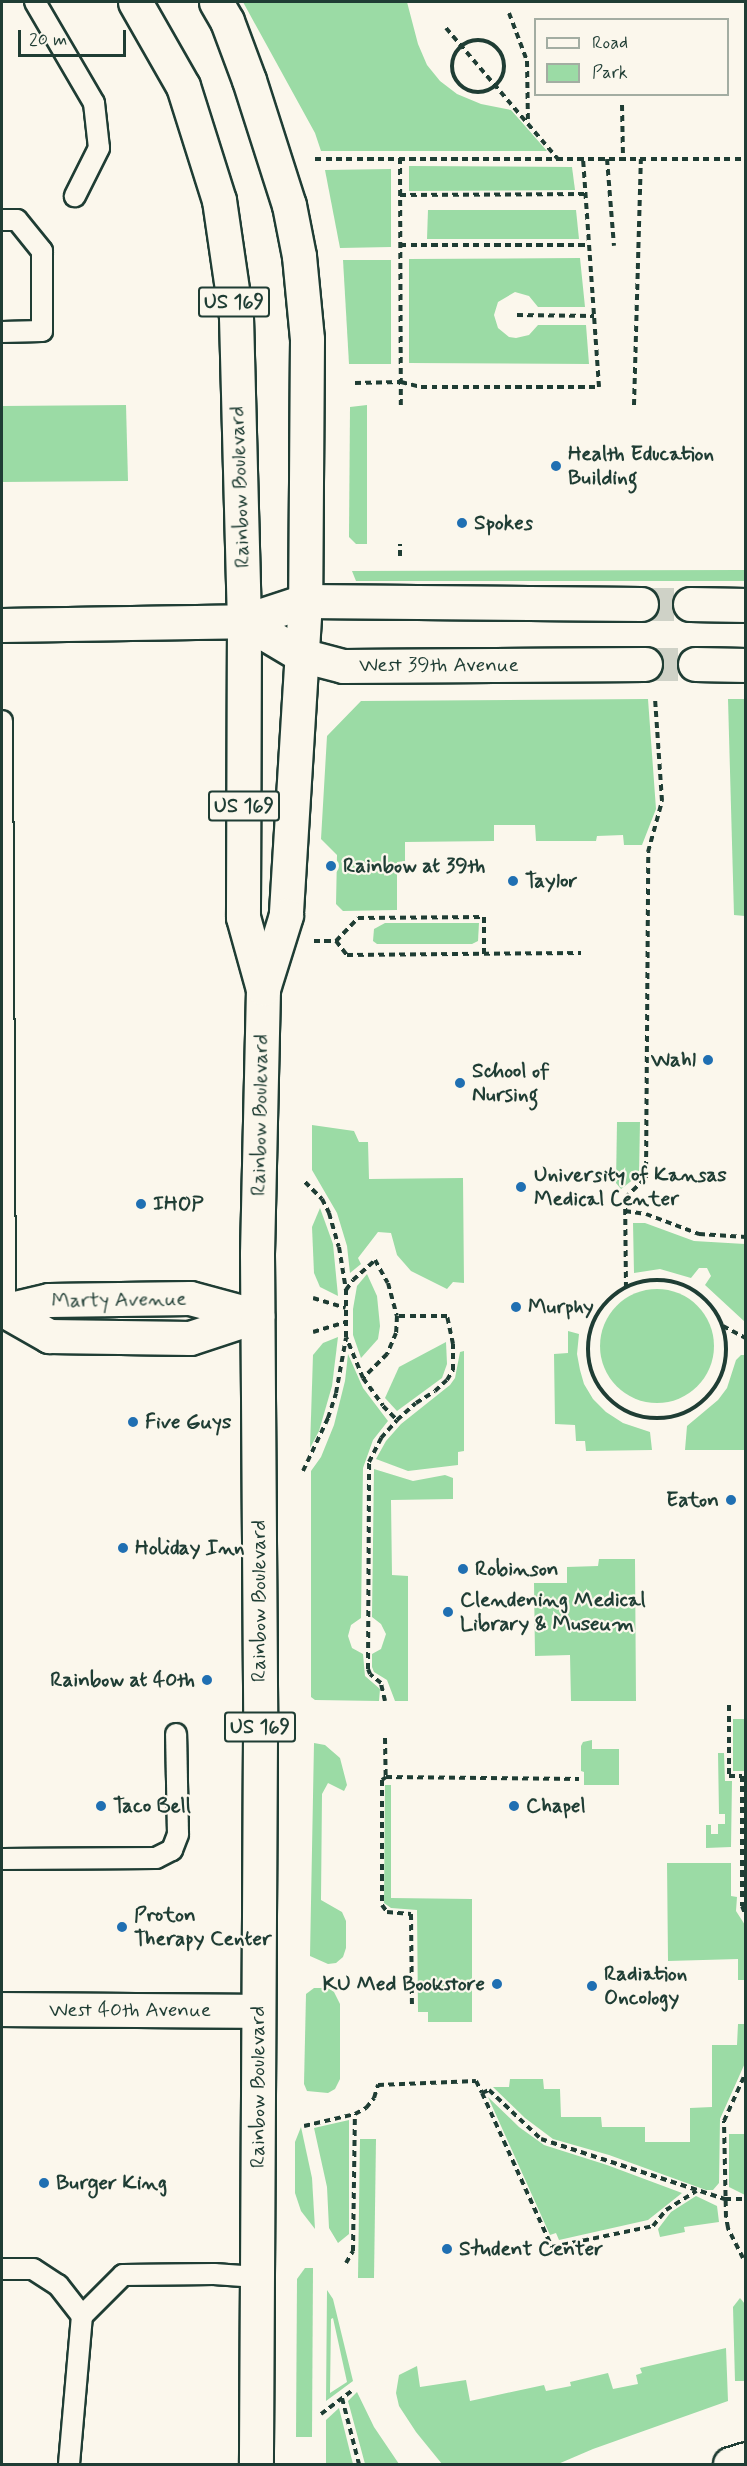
<!DOCTYPE html>
<style>
body{margin:0}
#map{position:relative;width:747px;height:2466px;overflow:hidden;background:#fbf7ec;font-family:Mynerve,sans-serif}
div>[style]{position:absolute}
.green>*{inset:0;background:#9bdba5}
.round{border-radius:50%}
.secondary-tunnel>*{height:33px;margin-top:-16.5px;transform-origin:0;background:repeating-linear-gradient(90deg,#cfd2c7 0 33px,transparent 0 49px)}
.path>*{height:4px;margin-top:-2px;transform-origin:0;background:repeating-linear-gradient(90deg,#1f3d34 0 6px,transparent 0 10.5px)}
.path>.ring{margin:-2px;padding:0;box-sizing:content-box;background:none;border:4px solid #1f3d34;border-radius:50%}
.roads{filter:drop-shadow(2px 0 #1f3d34) drop-shadow(-2px 0 #1f3d34) drop-shadow(0 2px #1f3d34) drop-shadow(0 -2px #1f3d34)}
.lane>*{height:20px;margin:-10px;padding:0 10px;transform-origin:10px;border-radius:10px;background:#fbf7ec}
.street>*{height:33px;margin:-16.5px;padding:0 16.5px;transform-origin:16.5px;border-radius:16.5px;background:#fbf7ec}
.secondary>*{height:33px;margin:-16.5px;padding:0 16.5px;transform-origin:16.5px;border-radius:16.5px;background:#fbf7ec}
.primary>*{height:33px;margin:-16.5px;padding:0 16.5px;transform-origin:16.5px;border-radius:16.5px;background:#fbf7ec}
.dots>*{width:16px;height:16px;translate:-50% -50%;box-sizing:border-box;border:3px solid #fbf7ec;border-radius:50%}
span{translate:-50% -50%;white-space:nowrap;text-align:center;line-height:1.15;-webkit-text-stroke:4.5px #fbf7ec;paint-order:stroke}
.shield-label span{padding:2px 4px;background:#fbf7ec;border:2px solid;border-radius:4px;-webkit-text-stroke-width:0}
.shield-label{font-size:20px;color:#1f3d34;font-weight:700}
.poi-label{font-size:21px;color:#1f3d34;font-weight:700}
.left{translate:0 -50%;text-align:left}
.right{translate:-100% -50%;text-align:right}
.street-label{font-size:21px;color:#1f3d34}
.frame{position:absolute;inset:0;border:3px solid #1f3d34;pointer-events:none}
.legend{position:absolute;left:534px;top:18px;width:195px;height:78px;box-sizing:border-box;background:#fbf7ec;border:2px solid #a3ada2;margin:0;padding:8px 10px;list-style:none;font-size:18px;color:#1f3d34}
.legend li{display:flex;align-items:center;gap:12px;height:30px}
.legend b{width:30px;border:2px solid #a3ada2}
.scale{position:absolute;left:18px;top:30px;width:108px;height:27px;box-sizing:border-box;border:3px solid #1f3d34;border-top:0;padding-left:8px;font-size:18px;line-height:21px;white-space:nowrap;color:#1f3d34;-webkit-text-stroke:4px #fbf7ec;paint-order:stroke}
</style>
<div id="map">
<div class="green">
<div style="clip-path:polygon(243px 2px,407px 2px,418px 44px,427px 65px,440px 81px,457px 94px,481px 104px,511px 110px,547px 151px,321px 151px,315px 133px)"></div>
<div style="clip-path:polygon(409px 166px,572px 167px,575px 190px,409px 191px)"></div>
<div style="clip-path:polygon(391px 169px,391px 247px,340px 248px,325px 170px)"></div>
<div style="clip-path:polygon(428px 210px,576px 210px,579px 239px,427px 239px)"></div>
<div style="clip-path:polygon(580px 258px,585px 307px,538px 307px,529px 296px,515px 292px,498px 302px,494px 315px,498px 328px,509px 337px,516px 338px,529px 335px,538px 325px,586px 325px,589px 364px,409px 363px,409px 259px)"></div>
<div style="clip-path:polygon(343px 260px,391px 260px,391px 364px,349px 364px)"></div>
<div style="clip-path:polygon(126px 405px,128px 481px,2px 482px,2px 406px)"></div>
<div style="clip-path:polygon(367px 405px,367px 544px,356px 544px,349px 537px,350px 407px)"></div>
<div style="clip-path:polygon(745px 570px,745px 581px,356px 581px,352px 571px)"></div>
<div style="clip-path:polygon(648px 699px,656px 809px,642px 845px,624px 845px,623px 835px,597px 836px,596px 841px,536px 841px,535px 825px,494px 825px,494px 841px,405px 842px,405px 861px,397px 862px,397px 910px,343px 911px,336px 904px,337px 855px,321px 839px,327px 736px,361px 701px)"></div>
<div style="clip-path:polygon(728px 699px,745px 699px,745px 916px,734px 915px)"></div>
<div style="clip-path:polygon(385px 923px,479px 923px,478px 941px,472px 944px,377px 944px,373px 941px,374px 929px)"></div>
<div style="clip-path:polygon(617px 1122px,640px 1122px,639px 1175px,621px 1189px,616px 1183px)"></div>
<div style="clip-path:polygon(312px 1125px,354px 1131px,359px 1142px,368px 1142px,369px 1179px,463px 1178px,464px 1283px,453px 1282px,447px 1289px,411px 1271px,397px 1255px,391px 1233px,378px 1232px,358px 1258px,361px 1264px,350px 1273px,347px 1246px,337px 1213px,312px 1170px)"></div>
<div style="clip-path:polygon(320px 1208px,333px 1244px,338px 1296px,320px 1287px,314px 1273px,312px 1227px)"></div>
<div style="clip-path:polygon(633px 1223px,645px 1223px,694px 1241px,745px 1244px,745px 1322px,705px 1285px,711px 1276px,707px 1268px,699px 1268px,691px 1278px,660px 1269px,634px 1273px)"></div>
<div style="clip-path:polygon(367px 1274px,377px 1296px,380px 1326px,378px 1339px,361px 1358px,353px 1335px,353px 1309px,357px 1286px)"></div>
<div class="round" style="left:600px;top:1289px;width:114px;height:114px"></div>
<div style="clip-path:polygon(568px 1331px,579px 1334px,577px 1354px,580px 1370px,584px 1384px,593px 1399px,606px 1412px,623px 1423px,650px 1432px,652px 1450px,586px 1451px,585px 1441px,576px 1441px,575px 1425px,555px 1424px,554px 1354px,568px 1353px)"></div>
<div style="clip-path:polygon(338px 1337px,332px 1386px,319px 1431px,310px 1448px,313px 1355px,323px 1343px)"></div>
<div style="clip-path:polygon(446px 1342px,447px 1364px,442px 1378px,397px 1411px,385px 1398px,399px 1367px)"></div>
<div style="clip-path:polygon(464px 1351px,464px 1451px,458px 1452px,458px 1465px,408px 1471px,376px 1459px,386px 1441px,401px 1424px,450px 1385px,455px 1378px,460px 1352px)"></div>
<div style="clip-path:polygon(348px 1354px,363px 1388px,388px 1421px,373px 1440px,363px 1468px,361px 1618px,351px 1625px,348px 1636px,352px 1648px,363px 1654px,365px 1676px,380px 1689px,379px 1701px,315px 1700px,311px 1697px,311px 1471px,321px 1457px,334px 1425px,345px 1381px)"></div>
<div style="clip-path:polygon(741px 1355px,745px 1355px,745px 1450px,685px 1450px,687px 1426px,718px 1400px,727px 1388px,736px 1360px)"></div>
<div style="clip-path:polygon(374px 1469px,413px 1481px,445px 1475px,453px 1478px,453px 1499px,391px 1500px,392px 1575px,408px 1576px,408px 1701px,395px 1701px,387px 1680px,374px 1672px,372px 1667px,372px 1654px,381px 1649px,386px 1634px,381px 1624px,372px 1617px)"></div>
<div style="clip-path:polygon(599px 1559px,635px 1559px,636px 1701px,571px 1701px,570px 1655px,535px 1656px,534px 1583px,567px 1583px,567px 1567px,598px 1566px)"></div>
<div style="clip-path:polygon(733px 1719px,745px 1719px,745px 1771px,733px 1771px)"></div>
<div style="clip-path:polygon(592px 1740px,592px 1749px,619px 1749px,619px 1785px,584px 1785px,584px 1772px,581px 1771px,581px 1746px,583px 1742px)"></div>
<div style="clip-path:polygon(314px 1743px,325px 1745px,340px 1758px,347px 1785px,344px 1791px,328px 1783px,322px 1794px,321px 1900px,342px 1912px,346px 1921px,346px 1948px,343px 1957px,336px 1963px,328px 1964px,310px 1956px)"></div>
<div style="clip-path:polygon(718px 1753px,724px 1753px,725px 1781px,732px 1781px,731px 1847px,706px 1848px,706px 1825px,711px 1825px,711px 1834px,718px 1834px,718px 1824px,725px 1824px,725px 1814px,719px 1814px)"></div>
<div style="clip-path:polygon(385px 1785px,391px 1785px,391px 1898px,472px 1899px,472px 2022px,428px 2022px,428px 2012px,418px 2012px,417px 1910px,391px 1908px,384px 1903px)"></div>
<div style="clip-path:polygon(667px 1863px,731px 1863px,731px 1896px,737px 1897px,736px 1911px,745px 1925px,745px 1980px,738px 1980px,738px 1959px,668px 1961px)"></div>
<div style="clip-path:polygon(314px 1988px,328px 1988px,334px 1992px,340px 2004px,340px 2079px,335px 2089px,328px 2093px,307px 2091px,304px 2084px,306px 1994px)"></div>
<div style="clip-path:polygon(738px 2024px,745px 2024px,745px 2063px,720px 2119px,719px 2183px,713px 2190px,706px 2190px,609px 2155px,553px 2139px,525px 2118px,493px 2087px,509px 2087px,510px 2079px,543px 2079px,544px 2089px,560px 2089px,561px 2117px,601px 2117px,602px 2127px,645px 2127px,645px 2142px,690px 2142px,690px 2108px,712px 2107px,712px 2045px,737px 2045px)"></div>
<div style="clip-path:polygon(488px 2097px,519px 2127px,544px 2145px,607px 2165px,682px 2193px,648px 2220px,559px 2240px,556px 2233px,550px 2235px)"></div>
<div style="clip-path:polygon(349px 2120px,349px 2234px,338px 2243px,329px 2228px,327px 2187px,314px 2128px)"></div>
<div style="clip-path:polygon(301px 2127px,312px 2178px,315px 2229px,301px 2211px,295px 2193px,295px 2142px)"></div>
<div style="clip-path:polygon(729px 2134px,745px 2134px,745px 2195px,729px 2187px)"></div>
<div style="clip-path:polygon(360px 2139px,376px 2139px,374px 2278px,358px 2278px)"></div>
<div style="clip-path:polygon(696px 2196px,717px 2206px,719px 2222px,684px 2227px,685px 2232px,660px 2237px,658px 2229px,671px 2212px)"></div>
<div style="clip-path:polygon(305px 2268px,313px 2268px,312px 2437px,296px 2437px,297px 2279px)"></div>
<div style="clip-path:polygon(evenodd,327px 2290px,333px 2299px,353px 2381px,326px 2401px,327px 2290px,333px 2318px,347px 2382px,330px 2393px,331px 2319px,333px 2318px)"></div>
<div style="clip-path:polygon(740px 2298px,745px 2304px,745px 2381px,735px 2381px,733px 2307px)"></div>
<div style="clip-path:polygon(726px 2348px,728px 2401px,593px 2449px,558px 2464px,442px 2464px,416px 2432px,399px 2406px,396px 2393px,399px 2375px,417px 2366px,420px 2387px,466px 2380px,470px 2401px,544px 2385px,546px 2391px,571px 2386px,570px 2382px,608px 2373px,613px 2389px,638px 2384px,636px 2375px,642px 2373px,640px 2368px)"></div>
<div style="clip-path:polygon(357px 2392px,374px 2427px,399px 2464px,365px 2464px,348px 2401px)"></div>
<div style="clip-path:polygon(339px 2408px,353px 2464px,326px 2464px,326px 2420px)"></div>
</div>
<div class="secondary-tunnel">
<div style="left:641px;top:604px;width:49px"></div>
<div style="left:645px;top:664px;width:50px"></div>
</div>
<div class="path">
<div style="left:509px;top:13px;width:51px;rotate:69.4deg"></div>
<div style="left:527px;top:61px;width:62px;rotate:89.1deg"></div>
<div style="left:446px;top:28px;width:172px;rotate:49.5deg"></div>
<div class="ring" style="left:452px;top:40px;width:48px;height:48px"></div>
<div style="left:622px;top:105px;width:54px;rotate:88.9deg"></div>
<div style="left:400px;top:158px;width:247px;rotate:89.8deg"></div>
<div style="left:315px;top:159px;width:431px"></div>
<div style="left:607px;top:159px;width:87px;rotate:85.4deg"></div>
<div style="left:400px;top:195px;width:185px;rotate:-0.3deg"></div>
<div style="left:400px;top:245px;width:189px"></div>
<div style="left:517px;top:315px;width:77px;rotate:0.7deg"></div>
<div style="left:355px;top:383px;width:46px;rotate:-1.2deg"></div>
<div style="left:401px;top:382px;width:21px;rotate:14deg"></div>
<div style="left:421px;top:387px;width:178px"></div>
<div style="left:599px;top:387px;width:229px;rotate:-94deg"></div>
<div style="left:634px;top:405px;width:246px;rotate:-88.4deg"></div>
<div style="left:400px;top:556px;width:12px;rotate:-90deg"></div>
<div style="left:314px;top:941px;width:22px"></div>
<div style="left:336px;top:941px;width:18px;rotate:52deg"></div>
<div style="left:347px;top:955px;width:234px;rotate:-0.5deg"></div>
<div style="left:336px;top:941px;width:32px;rotate:-46deg"></div>
<div style="left:358px;top:918px;width:126px;rotate:-0.5deg"></div>
<div style="left:484px;top:917px;width:37px;rotate:90deg"></div>
<div style="left:305px;top:1182px;width:24px;rotate:45deg"></div>
<div style="left:322px;top:1199px;width:16px;rotate:63deg"></div>
<div style="left:329px;top:1213px;width:35px;rotate:74deg"></div>
<div style="left:339px;top:1247px;width:44px;rotate:80.8deg"></div>
<div style="left:625px;top:1211px;width:21px;rotate:8deg"></div>
<div style="left:646px;top:1214px;width:57px;rotate:20.7deg"></div>
<div style="left:699px;top:1234px;width:47px;rotate:3.7deg"></div>
<div class="ring" style="left:588px;top:1280px;width:134px;height:134px"></div>
<div style="left:626px;top:1288px;width:90px;rotate:-90.6deg"></div>
<div style="left:625px;top:1198px;width:29px;rotate:-44deg"></div>
<div style="left:646px;top:1178px;width:326px;rotate:-89.6deg"></div>
<div style="left:648px;top:852px;width:53px;rotate:-74.6deg"></div>
<div style="left:662px;top:801px;width:104px;rotate:-93.9deg"></div>
<div style="left:313px;top:1298px;width:34px;rotate:17deg"></div>
<div style="left:723px;top:1326px;width:26px;rotate:28deg"></div>
<div style="left:313px;top:1332px;width:34px;rotate:-17deg"></div>
<div style="left:363px;top:1378px;width:44px;rotate:-112.5deg"></div>
<div style="left:346px;top:1337px;width:47px;rotate:-90deg"></div>
<div style="left:346px;top:1290px;width:12px;rotate:-55deg"></div>
<div style="left:353px;top:1280px;width:30px;rotate:-42deg"></div>
<div style="left:375px;top:1260px;width:26px;rotate:61deg"></div>
<div style="left:388px;top:1283px;width:34px;rotate:75deg"></div>
<div style="left:303px;top:1471px;width:59px;rotate:-64.7deg"></div>
<div style="left:328px;top:1418px;width:26px;rotate:-72deg"></div>
<div style="left:336px;top:1393px;width:56px;rotate:-79.7deg"></div>
<div style="left:385px;top:1701px;width:18px;rotate:-103deg"></div>
<div style="left:381px;top:1683px;width:14px;rotate:-141deg"></div>
<div style="left:370px;top:1674px;width:5px;rotate:-112deg"></div>
<div style="left:368px;top:1669px;width:207px;rotate:-89.7deg"></div>
<div style="left:369px;top:1462px;width:27px;rotate:-63deg"></div>
<div style="left:381px;top:1438px;width:24px;rotate:-48deg"></div>
<div style="left:397px;top:1420px;width:25px;rotate:-42deg"></div>
<div style="left:416px;top:1403px;width:22px;rotate:-32deg"></div>
<div style="left:435px;top:1391px;width:16px;rotate:-43deg"></div>
<div style="left:447px;top:1380px;width:12px;rotate:-59deg"></div>
<div style="left:453px;top:1370px;width:26px;rotate:-90deg"></div>
<div style="left:453px;top:1344px;width:29px;rotate:-102deg"></div>
<div style="left:447px;top:1316px;width:50px;rotate:180deg"></div>
<div style="left:397px;top:1316px;width:17px;rotate:93deg"></div>
<div style="left:396px;top:1333px;width:23px;rotate:113deg"></div>
<div style="left:387px;top:1354px;width:34px;rotate:135deg"></div>
<div style="left:363px;top:1378px;width:34px;rotate:54deg"></div>
<div style="left:383px;top:1406px;width:20px;rotate:45deg"></div>
<div style="left:729px;top:1705px;width:71px;rotate:90deg"></div>
<div style="left:729px;top:1776px;width:13px"></div>
<div style="left:742px;top:1776px;width:130px;rotate:90deg"></div>
<div style="left:742px;top:1906px;width:11px;rotate:68deg"></div>
<div style="left:385px;top:1738px;width:39px;rotate:89deg"></div>
<div style="left:386px;top:1777px;width:5px;rotate:143deg"></div>
<div style="left:382px;top:1780px;width:125px;rotate:90deg"></div>
<div style="left:382px;top:1905px;width:9px;rotate:54deg"></div>
<div style="left:387px;top:1912px;width:24px;rotate:5deg"></div>
<div style="left:411px;top:1914px;width:93px;rotate:89.4deg"></div>
<div style="left:386px;top:1777px;width:193px;rotate:0.6deg"></div>
<div style="left:482px;top:2093px;width:169px;rotate:65.6deg"></div>
<div style="left:552px;top:2247px;width:103px;rotate:-11.7deg"></div>
<div style="left:653px;top:2226px;width:21px;rotate:-51deg"></div>
<div style="left:666px;top:2210px;width:36px;rotate:-32deg"></div>
<div style="left:304px;top:2126px;width:52px;rotate:-13.2deg"></div>
<div style="left:355px;top:2114px;width:13px;rotate:-29deg"></div>
<div style="left:366px;top:2108px;width:13px;rotate:-51deg"></div>
<div style="left:374px;top:2098px;width:14px;rotate:-73deg"></div>
<div style="left:378px;top:2085px;width:98px;rotate:-2.3deg"></div>
<div style="left:476px;top:2081px;width:13px;rotate:63deg"></div>
<div style="left:482px;top:2093px;width:8px;rotate:-23deg"></div>
<div style="left:489px;top:2090px;width:71px;rotate:43.3deg"></div>
<div style="left:541px;top:2139px;width:194px;rotate:18.1deg"></div>
<div style="left:725px;top:2199px;width:21px"></div>
<div style="left:743px;top:2258px;width:34px;rotate:-117deg"></div>
<div style="left:728px;top:2228px;width:11px;rotate:-100deg"></div>
<div style="left:726px;top:2217px;width:96px;rotate:-91.2deg"></div>
<div style="left:724px;top:2121px;width:54px;rotate:-65.8deg"></div>
<div style="left:346px;top:2263px;width:14px;rotate:-60deg"></div>
<div style="left:353px;top:2251px;width:137px;rotate:-89.2deg"></div>
<div style="left:342px;top:2398px;width:68px;rotate:75.6deg"></div>
<div style="left:321px;top:2414px;width:38px;rotate:-37deg"></div>
</div>
<div class="roads">
<div class="lane">
<div style="left:35px;top:2px;width:117px;rotate:59.7deg"></div>
<div style="left:94px;top:103px;width:45px;rotate:83.7deg"></div>
<div style="left:99px;top:148px;width:54px;rotate:116.6deg"></div>
<div style="left:2px;top:220px;width:15px"></div>
<div style="left:17px;top:220px;width:40px;rotate:51deg"></div>
<div style="left:42px;top:251px;width:80px;rotate:90deg"></div>
<div style="left:42px;top:331px;width:40px;rotate:178.6deg"></div>
<div style="left:2px;top:721px;width:590px;rotate:89.71deg"></div>
<div style="left:2px;top:1859px;width:154px;rotate:-0.4deg"></div>
<div style="left:156px;top:1858px;width:18px;rotate:-27deg"></div>
<div style="left:172px;top:1850px;width:17px;rotate:-69deg"></div>
<div style="left:178px;top:1834px;width:100px;rotate:-91.1deg"></div>
<div style="left:2px;top:2269px;width:31px"></div>
<div style="left:33px;top:2269px;width:30px;rotate:33deg"></div>
<div style="left:58px;top:2285px;width:39px;rotate:52deg"></div>
<div style="left:69px;top:2464px;width:149px;rotate:-85deg"></div>
<div style="left:82px;top:2316px;width:58px;rotate:-45deg"></div>
<div style="left:123px;top:2275px;width:91px;rotate:-0.6deg"></div>
<div style="left:214px;top:2274px;width:43px;rotate:4deg"></div>
</div>
<div class="street">
<div style="left:2px;top:625px;width:242px;rotate:-0.9deg"></div>
<div style="left:2px;top:1311px;width:48px;rotate:-13.2deg"></div>
<div style="left:49px;top:1300px;width:141px;rotate:-0.8deg"></div>
<div style="left:190px;top:1298px;width:69px;rotate:15deg"></div>
<div style="left:5px;top:1311px;width:51px;rotate:29.6deg"></div>
<div style="left:49px;top:1336px;width:141px;rotate:0.8deg"></div>
<div style="left:190px;top:1338px;width:71px;rotate:-18.2deg"></div>
<div style="left:2px;top:2009px;width:256px;rotate:0.4deg"></div>
<div style="left:730px;top:2464px;width:17px;rotate:-17deg"></div>
</div>
<div class="secondary">
<div style="left:690px;top:604px;width:56px;rotate:1deg"></div>
<div style="left:244px;top:621px;width:66px;rotate:30.8deg"></div>
<div style="left:301px;top:655px;width:43px;rotate:14.7deg"></div>
<div style="left:343px;top:666px;width:302px;rotate:-0.4deg"></div>
<div style="left:244px;top:621px;width:64px;rotate:-18.2deg"></div>
<div style="left:305px;top:601px;width:336px;rotate:0.5deg"></div>
<div style="left:695px;top:664px;width:51px;rotate:1.1deg"></div>
</div>
<div class="primary">
<div style="left:135px;top:2px;width:97px;rotate:60.3deg"></div>
<div style="left:183px;top:86px;width:120px;rotate:72.5deg"></div>
<div style="left:219px;top:200px;width:118px;rotate:81.7deg"></div>
<div style="left:236px;top:317px;width:304px;rotate:88.5deg"></div>
<div style="left:244px;top:621px;width:296px;rotate:90.2deg"></div>
<div style="left:243px;top:917px;width:75px;rotate:74.5deg"></div>
<div style="left:263px;top:989px;width:265px;rotate:91.3deg"></div>
<div style="left:257px;top:1254px;width:483px;rotate:89.6deg"></div>
<div style="left:260px;top:1737px;width:727px;rotate:90.32deg"></div>
<div style="left:216px;top:2px;width:22px;rotate:60deg"></div>
<div style="left:227px;top:21px;width:63px;rotate:69.6deg"></div>
<div style="left:249px;top:80px;width:131px;rotate:72.3deg"></div>
<div style="left:289px;top:205px;width:52px;rotate:78.9deg"></div>
<div style="left:299px;top:256px;width:83px;rotate:84.5deg"></div>
<div style="left:307px;top:339px;width:262px;rotate:90.4deg"></div>
<div style="left:305px;top:601px;width:315px;rotate:93.5deg"></div>
<div style="left:286px;top:915px;width:77px;rotate:107.3deg"></div>
</div>
</div>
<div class="dots">
<div style="left:556px;top:466px;background:#1f6fb2"></div>
<div style="left:462px;top:523px;background:#1f6fb2"></div>
<div style="left:331px;top:866px;background:#1f6fb2"></div>
<div style="left:513px;top:881px;background:#1f6fb2"></div>
<div style="left:708px;top:1060px;background:#1f6fb2"></div>
<div style="left:460px;top:1083px;background:#1f6fb2"></div>
<div style="left:521px;top:1187px;background:#1f6fb2"></div>
<div style="left:141px;top:1204px;background:#1f6fb2"></div>
<div style="left:516px;top:1307px;background:#1f6fb2"></div>
<div style="left:133px;top:1422px;background:#1f6fb2"></div>
<div style="left:731px;top:1500px;background:#1f6fb2"></div>
<div style="left:123px;top:1548px;background:#1f6fb2"></div>
<div style="left:463px;top:1569px;background:#1f6fb2"></div>
<div style="left:448px;top:1612px;background:#1f6fb2"></div>
<div style="left:207px;top:1680px;background:#1f6fb2"></div>
<div style="left:101px;top:1806px;background:#1f6fb2"></div>
<div style="left:514px;top:1806px;background:#1f6fb2"></div>
<div style="left:122px;top:1927px;background:#1f6fb2"></div>
<div style="left:497px;top:1984px;background:#1f6fb2"></div>
<div style="left:592px;top:1986px;background:#1f6fb2"></div>
<div style="left:44px;top:2183px;background:#1f6fb2"></div>
<div style="left:447px;top:2249px;background:#1f6fb2"></div>
</div>
<div class="shield-label">
<span style="left:234px;top:302px">US 169</span>
<span style="left:244px;top:806px">US 169</span>
<span style="left:260px;top:1727px">US 169</span>
</div>
<div class="poi-label">
<span class="left" style="left:568px;top:466px">Health Education<br>Building</span>
<span class="left" style="left:474px;top:523px">Spokes</span>
<span class="left" style="left:343px;top:866px">Rainbow at 39th</span>
<span class="left" style="left:525px;top:881px">Taylor</span>
<span class="right" style="left:696px;top:1060px">Wahl</span>
<span class="left" style="left:472px;top:1083px">School of<br>Nursing</span>
<span class="left" style="left:534px;top:1187px">University of Kansas<br>Medical Center</span>
<span class="left" style="left:153px;top:1204px">IHOP</span>
<span class="left" style="left:528px;top:1307px">Murphy</span>
<span class="left" style="left:145px;top:1422px">Five Guys</span>
<span class="right" style="left:719px;top:1500px">Eaton</span>
<span class="left" style="left:135px;top:1548px">Holiday Inn</span>
<span class="left" style="left:475px;top:1569px">Robinson</span>
<span class="left" style="left:460px;top:1612px">Clendening Medical<br>Library &amp; Museum</span>
<span class="right" style="left:195px;top:1680px">Rainbow at 40th</span>
<span class="left" style="left:113px;top:1806px">Taco Bell</span>
<span class="left" style="left:526px;top:1806px">Chapel</span>
<span class="left" style="left:134px;top:1927px">Proton<br>Therapy Center</span>
<span class="left" style="left:604px;top:1986px">Radiation<br>Oncology</span>
<span class="right" style="left:485px;top:1984px">KU Med Bookstore</span>
<span class="left" style="left:56px;top:2183px">Burger King</span>
<span class="left" style="left:459px;top:2249px">Student Center</span>
</div>
<div class="street-label">
<span style="left:240px;top:487px;rotate:-92deg">Rainbow Boulevard</span>
<span style="left:439px;top:665px">West 39th Avenue</span>
<span style="left:260px;top:1115px;rotate:-89deg">Rainbow Boulevard</span>
<span style="left:119px;top:1300px;rotate:-1deg">Marty Avenue</span>
<span style="left:259px;top:1601px;rotate:-90deg">Rainbow Boulevard</span>
<span style="left:130px;top:2010px">West 40th Avenue</span>
<span style="left:258px;top:2087px;rotate:-90deg">Rainbow Boulevard</span>
</div>
<div class="frame"></div>
<ul class="legend">
<li><b style="height:8px;background:#fbf7ec"></b>Road</li>
<li><b style="height:16px;background:#9bdba5"></b>Park</li>
</ul>
<div class="scale">20 m</div>
</div>
